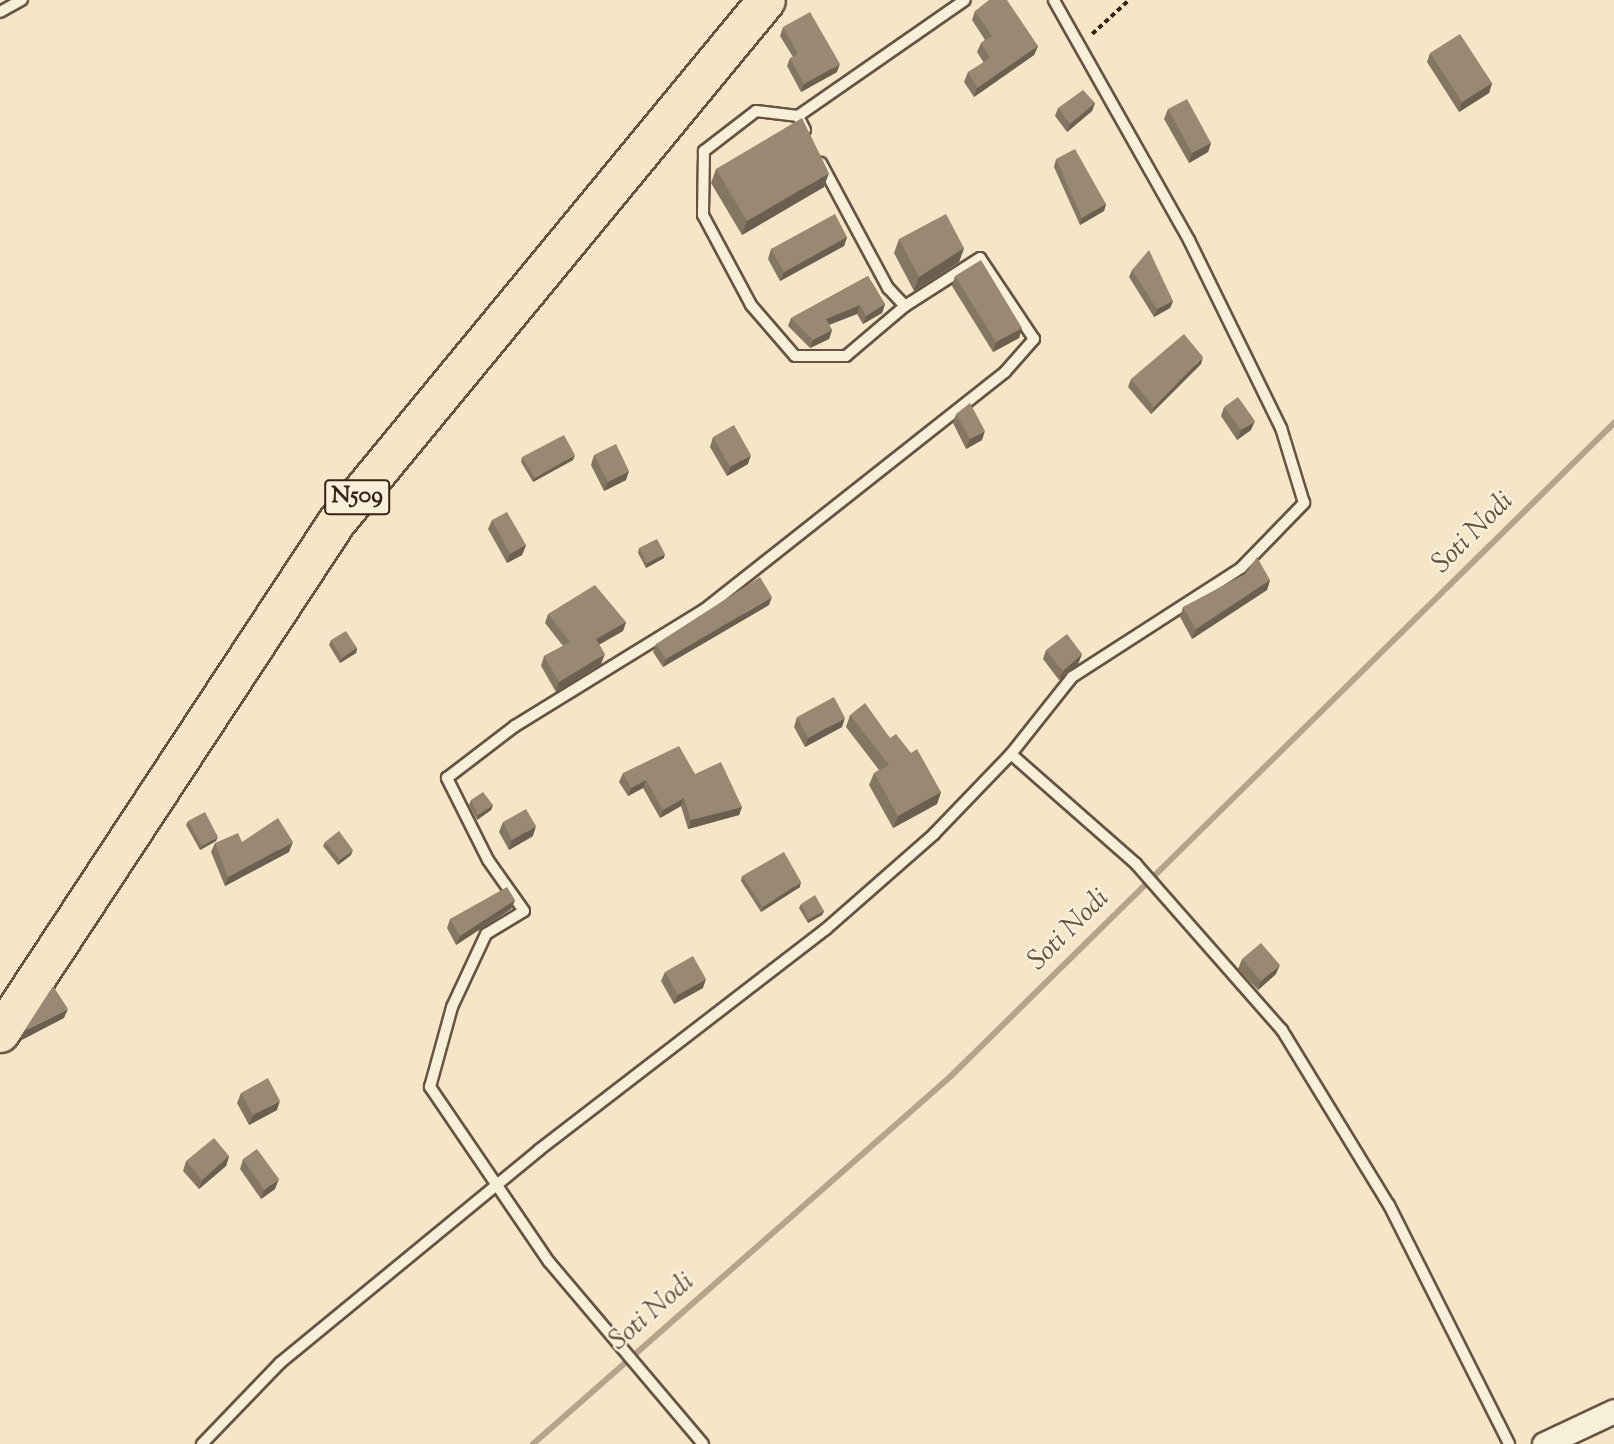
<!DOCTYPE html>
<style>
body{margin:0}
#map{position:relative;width:1614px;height:1444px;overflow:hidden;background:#f5e6c8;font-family:"Sorts Mill Goudy",serif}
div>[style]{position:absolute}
.stream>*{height:6px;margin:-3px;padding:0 3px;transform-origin:3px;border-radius:3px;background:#b4a48b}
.path>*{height:3.5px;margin-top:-1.75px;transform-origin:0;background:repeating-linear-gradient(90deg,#352416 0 5px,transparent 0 8.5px)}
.roads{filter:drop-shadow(2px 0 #655442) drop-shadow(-2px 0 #655442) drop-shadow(0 2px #655442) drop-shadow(0 -2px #655442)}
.service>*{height:10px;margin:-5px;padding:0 5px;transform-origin:5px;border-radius:5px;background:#f8efdb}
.minor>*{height:23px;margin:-11.5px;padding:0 11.5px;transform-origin:11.5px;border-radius:11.5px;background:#f8efdb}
.trunk>*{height:37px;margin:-18.5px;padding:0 18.5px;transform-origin:18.5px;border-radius:18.5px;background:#f5e6c8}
.wall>*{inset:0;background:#847663}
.shaded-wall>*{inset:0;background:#6b6050}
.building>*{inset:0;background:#998973}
span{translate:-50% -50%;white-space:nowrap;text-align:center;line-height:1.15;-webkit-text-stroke:5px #f8efdb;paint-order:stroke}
.shield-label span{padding:2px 5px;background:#f8efdb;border:2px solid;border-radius:5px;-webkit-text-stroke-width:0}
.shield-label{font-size:24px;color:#352416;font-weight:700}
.water-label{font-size:28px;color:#61513f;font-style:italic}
</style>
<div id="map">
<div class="stream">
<div style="left:533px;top:1444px;width:557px;rotate:-41.36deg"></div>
<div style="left:951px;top:1076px;width:931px;rotate:-44.56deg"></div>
</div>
<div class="path">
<div style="left:1092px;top:34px;width:50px;rotate:-42.6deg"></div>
</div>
<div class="roads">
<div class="service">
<div style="left:0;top:12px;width:25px;rotate:-29deg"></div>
<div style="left:798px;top:116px;width:42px;rotate:-173.2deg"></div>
<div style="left:756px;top:111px;width:66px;rotate:142.4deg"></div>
<div style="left:704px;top:151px;width:64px;rotate:90.9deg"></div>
<div style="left:703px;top:215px;width:102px;rotate:61.9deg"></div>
<div style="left:751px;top:305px;width:67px;rotate:49.2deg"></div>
<div style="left:795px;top:356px;width:51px"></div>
<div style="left:846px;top:356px;width:77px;rotate:-40.3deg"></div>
<div style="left:805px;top:130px;width:16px;rotate:-117deg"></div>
<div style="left:798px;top:116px;width:203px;rotate:-34.8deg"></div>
<div style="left:1011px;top:754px;width:98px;rotate:-51.6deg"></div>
<div style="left:1072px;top:677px;width:201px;rotate:-32.8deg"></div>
<div style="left:1241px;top:568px;width:91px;rotate:-45.9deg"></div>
<div style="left:1304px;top:503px;width:78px;rotate:-107deg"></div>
<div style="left:1281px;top:428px;width:209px;rotate:-116.1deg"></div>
<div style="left:1189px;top:240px;width:275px;rotate:-119.4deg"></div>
<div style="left:202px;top:1444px;width:112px;rotate:-46.1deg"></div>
<div style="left:280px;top:1363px;width:335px;rotate:-39.4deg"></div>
<div style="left:539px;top:1150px;width:362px;rotate:-37.6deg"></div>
<div style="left:826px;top:929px;width:144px;rotate:-41.3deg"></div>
<div style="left:934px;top:834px;width:111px;rotate:-46.1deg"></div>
<div style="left:1011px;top:754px;width:167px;rotate:41.3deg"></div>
<div style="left:1136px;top:864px;width:221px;rotate:48.7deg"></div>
<div style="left:1282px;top:1030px;width:205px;rotate:58.6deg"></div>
<div style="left:1389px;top:1205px;width:267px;rotate:63.3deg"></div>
<div style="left:703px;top:1444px;width:238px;rotate:-130.2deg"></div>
<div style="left:549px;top:1262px;width:212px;rotate:-124.2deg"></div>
<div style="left:430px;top:1087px;width:83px;rotate:-74.6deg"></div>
<div style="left:452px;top:1007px;width:81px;rotate:-65deg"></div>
<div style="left:486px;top:934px;width:44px;rotate:-31.2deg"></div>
<div style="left:524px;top:911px;width:62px;rotate:-125.2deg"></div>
<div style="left:488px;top:860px;width:92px;rotate:-116.6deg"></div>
<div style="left:447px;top:778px;width:86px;rotate:-37.4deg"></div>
<div style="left:515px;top:726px;width:223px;rotate:-31.6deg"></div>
<div style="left:705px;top:609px;width:382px;rotate:-38.3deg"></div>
<div style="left:1005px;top:372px;width:44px;rotate:-48.7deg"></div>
<div style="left:1034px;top:339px;width:97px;rotate:-123.7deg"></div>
<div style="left:980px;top:258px;width:89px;rotate:147.4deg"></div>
<div style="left:905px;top:306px;width:25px;rotate:-133deg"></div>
<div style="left:888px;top:288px;width:142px;rotate:-118.2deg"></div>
</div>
<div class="minor">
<div style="left:1544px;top:1444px;width:77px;rotate:-25.2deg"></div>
</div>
<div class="trunk">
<div style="left:0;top:1033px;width:612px;rotate:-56.67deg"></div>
<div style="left:336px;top:522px;width:676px;rotate:-50.52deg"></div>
</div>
</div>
<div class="wall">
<div style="clip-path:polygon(975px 11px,1038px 46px,1034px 55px,974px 97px,964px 82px,968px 72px,984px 63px,977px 52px,981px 43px,985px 40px,972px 20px)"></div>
<div style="clip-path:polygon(783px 27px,837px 72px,801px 92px,787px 66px,790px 58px,793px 57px,780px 36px)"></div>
<div style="clip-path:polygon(1430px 53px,1492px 83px,1489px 93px,1459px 112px,1427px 62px)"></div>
<div style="clip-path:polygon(1095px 103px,1092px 111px,1067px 132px,1055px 116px,1058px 108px)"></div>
<div style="clip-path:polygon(1168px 109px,1211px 143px,1208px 152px,1189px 163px,1164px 119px)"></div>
<div style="clip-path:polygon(1056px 159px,1106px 204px,1104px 211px,1080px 225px,1054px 167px)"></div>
<div style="clip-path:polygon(716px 169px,824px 187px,742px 235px,711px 183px)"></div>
<div style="clip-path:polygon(847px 237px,844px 246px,780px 281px,768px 259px,771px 249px)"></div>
<div style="clip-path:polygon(899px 239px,964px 248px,959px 262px,914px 291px,894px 253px)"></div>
<div style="clip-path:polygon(1132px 270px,1173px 301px,1170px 308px,1154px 317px,1129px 277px)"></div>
<div style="clip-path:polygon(868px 276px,885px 304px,882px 313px,863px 324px,857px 314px,829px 325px,832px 330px,829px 339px,810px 348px,788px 326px,791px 318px)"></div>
<div style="clip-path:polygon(955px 276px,1022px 328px,1019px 338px,993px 352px,952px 286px)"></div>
<div style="clip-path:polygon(1201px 364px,1151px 414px,1128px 387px,1131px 379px)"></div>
<div style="clip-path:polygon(1224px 407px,1251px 430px,1237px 440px,1221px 416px)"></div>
<div style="clip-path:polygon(956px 414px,982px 440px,966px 449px,953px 423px)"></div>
<div style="clip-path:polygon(713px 437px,748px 464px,727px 476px,710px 447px)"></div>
<div style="clip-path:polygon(594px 455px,626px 480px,604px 491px,591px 465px)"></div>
<div style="clip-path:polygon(522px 457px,573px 460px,533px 482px,521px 462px)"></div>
<div style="clip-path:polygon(492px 520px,526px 545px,522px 555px,507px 563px,488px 529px)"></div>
<div style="clip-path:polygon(639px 548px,664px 558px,646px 568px,638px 553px)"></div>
<div style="clip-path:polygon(1270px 580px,1267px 590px,1192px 639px,1180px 617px,1183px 607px)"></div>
<div style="clip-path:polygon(769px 605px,663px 667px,653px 652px,656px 644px)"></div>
<div style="clip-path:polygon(548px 614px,626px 622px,623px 631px,599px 645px,601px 664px,556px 692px,541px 666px,544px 656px,563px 646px,545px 623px)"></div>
<div style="clip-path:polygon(331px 640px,357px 648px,356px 653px,340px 663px,329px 645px)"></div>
<div style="clip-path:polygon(1046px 650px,1082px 654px,1078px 664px,1059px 680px,1043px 659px)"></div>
<div style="clip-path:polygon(850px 715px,890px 738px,911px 753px,941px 792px,937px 804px,893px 828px,869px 785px,874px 773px,879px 770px,846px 727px)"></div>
<div style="clip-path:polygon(797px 717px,842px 727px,805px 747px,794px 727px)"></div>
<div style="clip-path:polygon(623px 773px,695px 774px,742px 807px,739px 815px,688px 829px,681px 806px,660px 818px,643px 788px,628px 796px,619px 782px)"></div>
<div style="clip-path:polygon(471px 800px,493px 805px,491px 810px,477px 820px,469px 805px)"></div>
<div style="clip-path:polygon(188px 821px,216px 841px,200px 850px,186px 825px)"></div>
<div style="clip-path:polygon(503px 822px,533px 836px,509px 850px,499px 832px)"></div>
<div style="clip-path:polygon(242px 842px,289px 852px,225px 886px,211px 852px,215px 843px)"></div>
<div style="clip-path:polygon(325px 842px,351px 855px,338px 865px,323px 846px)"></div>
<div style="clip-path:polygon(742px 876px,800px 887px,761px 912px,741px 881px)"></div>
<div style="clip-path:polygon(515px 900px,511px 909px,456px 945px,447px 928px,450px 919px)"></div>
<div style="clip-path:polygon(801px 904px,824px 911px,822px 915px,808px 923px,799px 908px)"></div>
<div style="clip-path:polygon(1242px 959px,1276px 974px,1258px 990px,1238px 969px)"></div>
<div style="clip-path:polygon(665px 972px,703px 988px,674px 1004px,661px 981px)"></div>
<div style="clip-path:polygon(241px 1093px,277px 1110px,249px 1125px,237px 1103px)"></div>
<div style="clip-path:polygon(229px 1156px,226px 1166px,199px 1189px,183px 1171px,186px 1161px)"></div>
<div style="clip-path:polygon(243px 1159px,275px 1189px,261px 1199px,240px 1169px)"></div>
</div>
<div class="shaded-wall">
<div style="clip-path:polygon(1038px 46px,1034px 55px,974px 97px,977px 88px)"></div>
<div style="clip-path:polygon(840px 64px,837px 72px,801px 92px,804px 84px)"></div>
<div style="clip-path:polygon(1492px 83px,1489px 93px,1459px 112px,1462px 102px)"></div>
<div style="clip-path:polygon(1095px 103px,1092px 111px,1067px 132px,1070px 124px)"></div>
<div style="clip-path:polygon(1211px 143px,1208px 152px,1189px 163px,1192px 153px)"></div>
<div style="clip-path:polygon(829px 173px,824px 187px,742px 235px,747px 221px)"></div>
<div style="clip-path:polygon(1106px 204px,1104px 211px,1080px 225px,1082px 218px)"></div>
<div style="clip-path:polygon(847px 237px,844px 246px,780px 281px,784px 272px)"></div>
<div style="clip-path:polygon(964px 248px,959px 262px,914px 291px,919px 277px)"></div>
<div style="clip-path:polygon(1173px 301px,1170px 308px,1154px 317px,1157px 309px)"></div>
<div style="clip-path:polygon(885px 304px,882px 313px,863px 324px,866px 316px)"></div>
<div style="clip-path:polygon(860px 305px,857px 314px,823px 327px,826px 319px)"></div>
<div style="clip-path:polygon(1022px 328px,1019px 338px,993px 352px,996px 342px)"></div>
<div style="clip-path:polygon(832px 330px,829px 339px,810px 348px,813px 340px)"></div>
<div style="clip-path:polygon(1203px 357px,1201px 364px,1151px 414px,1154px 407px)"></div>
<div style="clip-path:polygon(1255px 421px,1251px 430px,1237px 440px,1241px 430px)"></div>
<div style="clip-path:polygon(985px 431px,982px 440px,966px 449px,970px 439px)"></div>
<div style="clip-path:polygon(575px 455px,573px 460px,533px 482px,535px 478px)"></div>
<div style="clip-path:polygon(751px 455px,748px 464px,727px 476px,730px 467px)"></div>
<div style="clip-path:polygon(629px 471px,626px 480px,604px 491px,608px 482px)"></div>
<div style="clip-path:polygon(526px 545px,522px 555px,507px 563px,510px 554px)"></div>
<div style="clip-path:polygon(665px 554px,664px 558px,646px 568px,647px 563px)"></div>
<div style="clip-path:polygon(1270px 580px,1267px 590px,1192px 639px,1196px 629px)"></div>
<div style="clip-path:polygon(772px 597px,769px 605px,663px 667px,666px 659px)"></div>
<div style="clip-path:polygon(626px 622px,623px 631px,592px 648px,596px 639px)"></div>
<div style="clip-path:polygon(357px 648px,356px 653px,340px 663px,342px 658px)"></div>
<div style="clip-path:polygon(605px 654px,601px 664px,556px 692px,559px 682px)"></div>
<div style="clip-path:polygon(1082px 654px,1078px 664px,1059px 680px,1063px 671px)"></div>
<div style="clip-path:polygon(845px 718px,842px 727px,805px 747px,808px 738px)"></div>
<div style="clip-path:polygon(646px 780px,643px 788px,628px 796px,631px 788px)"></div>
<div style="clip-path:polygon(941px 792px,937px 804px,893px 828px,898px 816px)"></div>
<div style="clip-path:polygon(684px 798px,681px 806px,660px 818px,663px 810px)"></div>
<div style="clip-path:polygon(493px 805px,491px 810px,477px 820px,478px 815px)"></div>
<div style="clip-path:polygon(742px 807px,739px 815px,688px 829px,691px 820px)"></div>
<div style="clip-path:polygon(536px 826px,533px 836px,509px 850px,512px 840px)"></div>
<div style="clip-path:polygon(218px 837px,216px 841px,200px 850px,202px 846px)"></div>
<div style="clip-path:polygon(293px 842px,289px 852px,225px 886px,228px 877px)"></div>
<div style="clip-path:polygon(353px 850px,351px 855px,338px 865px,340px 860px)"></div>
<div style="clip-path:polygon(801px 882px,800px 887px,761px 912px,763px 907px)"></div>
<div style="clip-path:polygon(515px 900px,511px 909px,456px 945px,460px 936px)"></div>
<div style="clip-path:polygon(824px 911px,822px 915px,808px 923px,809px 919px)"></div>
<div style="clip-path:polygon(1280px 965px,1276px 974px,1258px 990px,1261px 981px)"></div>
<div style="clip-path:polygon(706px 979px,703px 988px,674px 1004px,678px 995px)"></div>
<div style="clip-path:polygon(68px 1009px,64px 1018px,20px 1041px,24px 1031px)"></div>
<div style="clip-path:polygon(280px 1101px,277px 1110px,249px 1125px,253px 1115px)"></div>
<div style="clip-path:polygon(229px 1156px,226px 1166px,199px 1189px,202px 1180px)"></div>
<div style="clip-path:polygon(279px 1179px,275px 1189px,261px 1199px,264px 1190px)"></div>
</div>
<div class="building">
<div style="clip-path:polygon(989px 0,1007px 0,1038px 46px,977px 88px,968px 72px,990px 58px,981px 43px,992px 36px,975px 11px)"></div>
<div style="clip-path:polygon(810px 12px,840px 64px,804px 84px,790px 58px,798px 54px,783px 27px)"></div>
<div style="clip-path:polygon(1460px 34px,1492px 83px,1462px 102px,1430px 53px)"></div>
<div style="clip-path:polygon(1083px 90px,1095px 103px,1070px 124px,1058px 108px)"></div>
<div style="clip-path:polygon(1187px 99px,1211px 143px,1192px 153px,1168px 109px)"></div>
<div style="clip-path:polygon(802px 118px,829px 173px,747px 221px,716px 169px)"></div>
<div style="clip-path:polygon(1075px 149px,1106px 204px,1082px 218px,1056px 159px)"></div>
<div style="clip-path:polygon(835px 214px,847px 237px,784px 272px,771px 249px)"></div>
<div style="clip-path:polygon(946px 214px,964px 248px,919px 277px,899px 239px)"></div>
<div style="clip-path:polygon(1149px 250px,1173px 301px,1157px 309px,1132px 270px)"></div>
<div style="clip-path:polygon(981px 260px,1022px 328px,996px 342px,955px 276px)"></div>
<div style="clip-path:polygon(868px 276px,885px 304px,866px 316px,860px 305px,826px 319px,832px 330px,813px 340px,791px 318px)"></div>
<div style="clip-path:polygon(1184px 334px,1203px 357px,1154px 407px,1131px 379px)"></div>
<div style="clip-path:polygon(1238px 397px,1255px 421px,1241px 430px,1224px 407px)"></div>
<div style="clip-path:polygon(970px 403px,985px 431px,970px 439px,956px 414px)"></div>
<div style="clip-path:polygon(734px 425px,751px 455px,730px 467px,713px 437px)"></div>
<div style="clip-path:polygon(564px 435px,575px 455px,535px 478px,522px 457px)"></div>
<div style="clip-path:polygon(616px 444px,629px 471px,608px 482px,594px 455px)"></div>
<div style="clip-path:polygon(507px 512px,526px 545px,510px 554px,492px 520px)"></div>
<div style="clip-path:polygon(657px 539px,665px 554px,647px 563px,639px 548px)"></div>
<div style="clip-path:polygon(1257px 557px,1270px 580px,1196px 629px,1183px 607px,1245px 574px)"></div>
<div style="clip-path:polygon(760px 577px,772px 597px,666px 659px,656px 644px)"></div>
<div style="clip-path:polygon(595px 585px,626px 622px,596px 639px,605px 654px,559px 682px,544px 656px,570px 642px,548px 614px)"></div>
<div style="clip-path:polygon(346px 631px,357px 648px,342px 658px,331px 640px)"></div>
<div style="clip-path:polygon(1067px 634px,1082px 654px,1063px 671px,1046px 650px)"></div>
<div style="clip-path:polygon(834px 697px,845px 718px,808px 738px,797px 717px)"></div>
<div style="clip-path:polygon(865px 703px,890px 738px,896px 734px,911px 753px,917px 749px,941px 792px,898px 816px,874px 773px,889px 765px,850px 715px)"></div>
<div style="clip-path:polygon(679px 746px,695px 774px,721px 762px,742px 807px,691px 820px,684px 798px,663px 810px,646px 780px,631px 788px,623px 773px)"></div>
<div style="clip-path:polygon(483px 792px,493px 805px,478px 815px,471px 800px)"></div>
<div style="clip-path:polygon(526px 809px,536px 826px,512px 840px,503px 822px)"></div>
<div style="clip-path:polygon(205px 812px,218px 837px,202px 846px,188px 821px)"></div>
<div style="clip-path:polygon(278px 818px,293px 842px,228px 877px,215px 843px,238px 833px,242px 842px)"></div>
<div style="clip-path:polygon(339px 831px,353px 850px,340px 860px,325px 842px)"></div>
<div style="clip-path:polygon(784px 852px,801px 882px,763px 907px,742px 876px)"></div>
<div style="clip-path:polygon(507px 887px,515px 900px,460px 936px,450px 919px)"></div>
<div style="clip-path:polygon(815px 895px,824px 911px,809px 919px,801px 904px)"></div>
<div style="clip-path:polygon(1261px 943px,1280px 965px,1261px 981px,1242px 959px)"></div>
<div style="clip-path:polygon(693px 956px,706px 979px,678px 995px,665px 972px)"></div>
<div style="clip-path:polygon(53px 986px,68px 1009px,24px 1031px)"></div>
<div style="clip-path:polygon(268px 1078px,280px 1101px,253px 1115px,241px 1093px)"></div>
<div style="clip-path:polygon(214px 1138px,229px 1156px,202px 1180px,186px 1161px)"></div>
<div style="clip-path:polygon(257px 1149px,279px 1179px,264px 1190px,243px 1159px)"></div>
</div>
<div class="shield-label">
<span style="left:357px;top:497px">N509</span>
</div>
<div class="water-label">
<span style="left:1473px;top:533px;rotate:-45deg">Soti Nodi</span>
<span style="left:1069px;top:930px;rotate:-45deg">Soti Nodi</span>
<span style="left:652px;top:1312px;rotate:-41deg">Soti Nodi</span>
</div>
</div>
